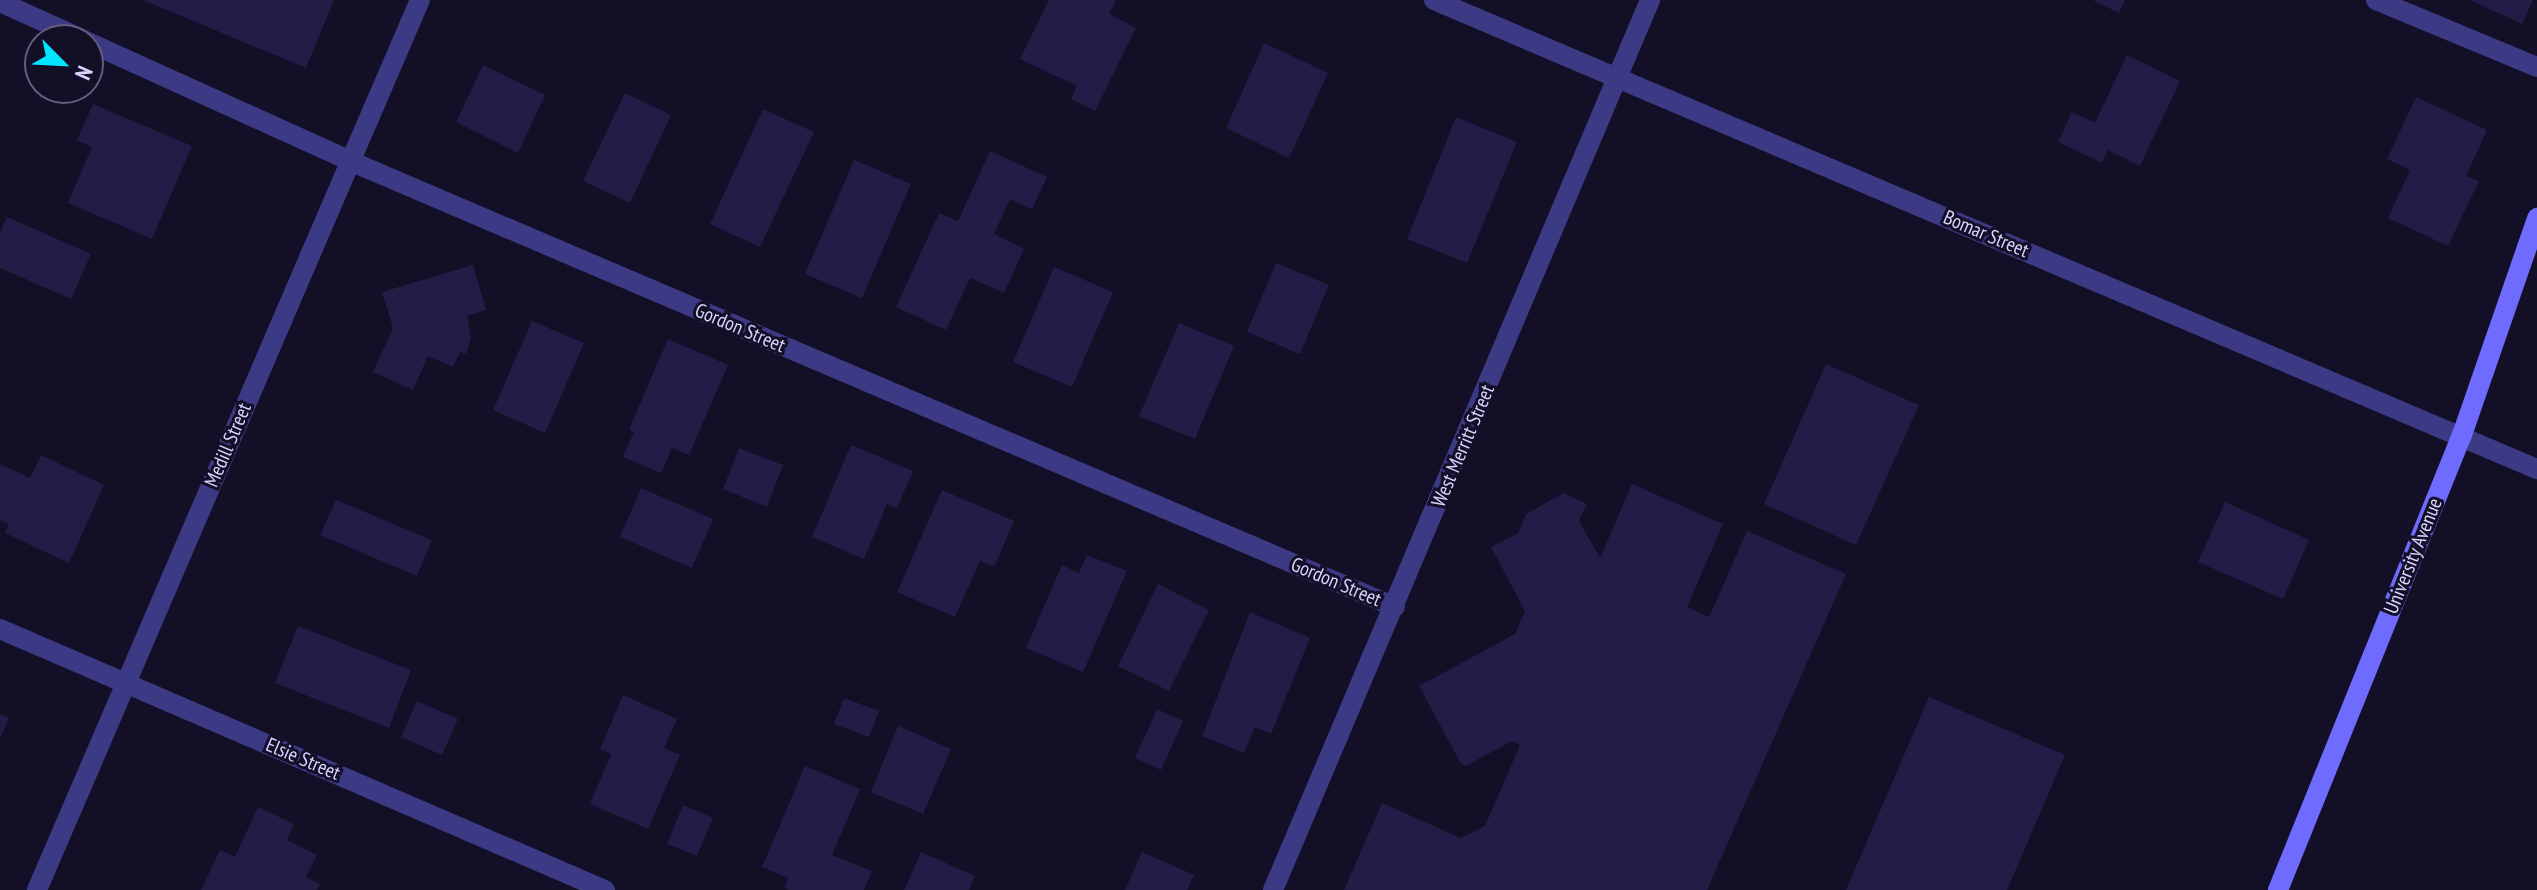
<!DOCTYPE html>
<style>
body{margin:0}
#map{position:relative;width:2537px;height:890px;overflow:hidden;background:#130f26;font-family:"PT Sans Narrow",sans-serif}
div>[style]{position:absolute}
.building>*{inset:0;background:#241b47}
.street>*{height:20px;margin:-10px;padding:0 10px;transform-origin:10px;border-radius:10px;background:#3d3a85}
.secondary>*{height:20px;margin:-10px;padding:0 10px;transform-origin:10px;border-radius:10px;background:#6f6bff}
span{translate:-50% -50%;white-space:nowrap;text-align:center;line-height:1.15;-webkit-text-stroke:6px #130f26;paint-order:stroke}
.street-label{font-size:20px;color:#d9d4ff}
.north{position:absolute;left:24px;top:24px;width:80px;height:80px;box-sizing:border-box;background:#130f26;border:2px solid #625e7d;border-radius:50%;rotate:114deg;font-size:22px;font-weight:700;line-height:32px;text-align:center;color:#d9d4ff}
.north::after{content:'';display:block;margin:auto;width:28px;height:36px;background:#00e5ff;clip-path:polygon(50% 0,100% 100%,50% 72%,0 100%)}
</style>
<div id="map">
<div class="building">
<div style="clip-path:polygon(143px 0,334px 0,306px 68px)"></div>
<div style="clip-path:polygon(1049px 0,1116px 0,1109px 14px,1136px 28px,1095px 111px,1071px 99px,1077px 86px,1020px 59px)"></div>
<div style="clip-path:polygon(2093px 0,2125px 0,2119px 13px)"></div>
<div style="clip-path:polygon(2470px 0,2533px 0,2522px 24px)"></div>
<div style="clip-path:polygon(1264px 43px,1328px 73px,1289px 158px,1226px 128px)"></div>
<div style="clip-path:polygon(2127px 55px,2180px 81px,2140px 166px,2108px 150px,2102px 163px,2058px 142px,2072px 112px,2095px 123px)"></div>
<div style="clip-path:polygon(483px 65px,545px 95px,518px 153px,456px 122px)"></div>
<div style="clip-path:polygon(625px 93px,671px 115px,630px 203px,583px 181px)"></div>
<div style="clip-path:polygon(2416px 97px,2487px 130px,2466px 176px,2479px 181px,2448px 246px,2388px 218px,2410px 170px,2387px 159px)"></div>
<div style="clip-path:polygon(93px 104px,192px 146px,152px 239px,68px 203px,92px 147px,77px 140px)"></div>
<div style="clip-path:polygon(763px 109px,814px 132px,760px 247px,710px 224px)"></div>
<div style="clip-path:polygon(1456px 117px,1517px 142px,1467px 263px,1407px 239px)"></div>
<div style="clip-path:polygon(990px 151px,1047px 177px,1032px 209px,1010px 199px,994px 234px,1024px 249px,1004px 293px,970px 278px,946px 330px,896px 307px,939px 213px,958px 221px)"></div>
<div style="clip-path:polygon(854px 160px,911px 184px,862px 298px,805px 274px)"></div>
<div style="clip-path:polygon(7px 217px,91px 254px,71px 299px,0 268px,0 232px)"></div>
<div style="clip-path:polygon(1276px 263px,1329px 285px,1300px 354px,1247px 332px)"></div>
<div style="clip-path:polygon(473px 265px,486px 310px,467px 316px,471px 338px,466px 354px,460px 352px,453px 367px,428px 356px,413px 390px,373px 372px,393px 328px,382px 292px)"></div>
<div style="clip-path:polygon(1054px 267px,1113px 292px,1072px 387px,1013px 362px)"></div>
<div style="clip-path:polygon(532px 321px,584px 343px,545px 433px,493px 410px)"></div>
<div style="clip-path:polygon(1179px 323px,1234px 346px,1195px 439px,1139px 416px)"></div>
<div style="clip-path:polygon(668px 339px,728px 365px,689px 455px,672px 448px,661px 473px,623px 457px,634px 432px,629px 429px)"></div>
<div style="clip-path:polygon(1826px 364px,1919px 405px,1856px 545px,1764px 504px)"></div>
<div style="clip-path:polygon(851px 445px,913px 471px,897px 508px,887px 504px,864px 559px,812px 537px)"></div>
<div style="clip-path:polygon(739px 448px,783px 465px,767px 507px,723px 489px)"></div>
<div style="clip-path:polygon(41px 455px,104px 485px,69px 563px,5px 533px,9px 524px,0 520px,0 464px,30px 478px)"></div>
<div style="clip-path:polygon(1632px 484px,1723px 524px,1687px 607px,1709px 617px,1747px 531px,1846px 574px,1707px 890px,1344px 890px,1382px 803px,1461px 838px,1485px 826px,1520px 745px,1512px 741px,1466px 766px,1461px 764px,1419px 686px,1515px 634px,1525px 611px,1491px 547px,1518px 533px,1526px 514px,1564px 493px,1587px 504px,1579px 521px,1600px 558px)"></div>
<div style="clip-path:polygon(641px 488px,713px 519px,692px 568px,620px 537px)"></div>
<div style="clip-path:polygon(942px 490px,1014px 521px,994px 567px,980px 561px,955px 617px,897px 592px)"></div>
<div style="clip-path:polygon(336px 500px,432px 540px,417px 576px,320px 535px)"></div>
<div style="clip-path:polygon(2225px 502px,2309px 540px,2283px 599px,2198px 562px)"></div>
<div style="clip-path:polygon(1087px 555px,1127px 571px,1083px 672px,1026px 648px,1062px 565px,1079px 573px)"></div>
<div style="clip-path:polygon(1158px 584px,1209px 610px,1169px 691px,1118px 666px)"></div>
<div style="clip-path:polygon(1250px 612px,1310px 638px,1271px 734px,1255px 727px,1244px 753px,1202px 736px)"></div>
<div style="clip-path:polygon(298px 626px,411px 670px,389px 728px,275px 683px)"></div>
<div style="clip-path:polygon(623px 695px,677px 719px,664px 748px,680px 755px,648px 829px,590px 804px,611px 754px,600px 749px)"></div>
<div style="clip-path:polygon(1929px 697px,2065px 755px,2007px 890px,1846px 890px)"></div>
<div style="clip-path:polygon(844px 698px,879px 711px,869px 737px,834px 724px)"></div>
<div style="clip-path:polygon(417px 701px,458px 719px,442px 755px,401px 737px)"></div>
<div style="clip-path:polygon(1157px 709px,1183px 721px,1161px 770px,1135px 758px)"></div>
<div style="clip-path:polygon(0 714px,9px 718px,0 739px)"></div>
<div style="clip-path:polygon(898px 726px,951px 749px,923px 814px,871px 792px)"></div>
<div style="clip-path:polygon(805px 766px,860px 789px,832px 855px,872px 871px,864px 890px,788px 890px,784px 888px,788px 878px,762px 867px)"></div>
<div style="clip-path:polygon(683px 805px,713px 818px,697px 856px,667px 844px)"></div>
<div style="clip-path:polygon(258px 807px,294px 824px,287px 840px,317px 855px,306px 877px,320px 884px,317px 890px,201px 890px,220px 850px,235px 857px)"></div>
<div style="clip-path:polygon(921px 852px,975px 876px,969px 890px,904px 890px)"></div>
<div style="clip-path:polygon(1142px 852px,1194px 875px,1187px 890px,1125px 890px)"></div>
</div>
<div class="street">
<div style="left:1434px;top:0;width:1199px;rotate:23.04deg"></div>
<div style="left:2376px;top:0;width:174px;rotate:22.6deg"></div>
<div style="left:0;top:2px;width:92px;rotate:24.3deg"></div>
<div style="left:88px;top:42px;width:288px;rotate:24.4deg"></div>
<div style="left:350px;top:161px;width:1136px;rotate:23.11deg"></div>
<div style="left:0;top:629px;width:659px;rotate:23.34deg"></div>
<div style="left:37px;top:890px;width:969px;rotate:-66.72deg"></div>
<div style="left:1273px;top:890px;width:967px;rotate:-67.04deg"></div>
</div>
<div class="secondary">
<div style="left:2278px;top:890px;width:491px;rotate:-68deg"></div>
<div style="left:2462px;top:435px;width:230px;rotate:-70.9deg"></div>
</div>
<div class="street-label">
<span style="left:1986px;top:234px;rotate:23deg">Bomar Street</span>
<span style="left:740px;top:328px;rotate:23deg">Gordon Street</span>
<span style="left:228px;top:445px;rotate:-67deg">Medill Street</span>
<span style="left:1463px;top:446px;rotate:-67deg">West Merritt Street</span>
<span style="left:2413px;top:556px;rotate:-68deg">University Avenue</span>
<span style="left:1336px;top:582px;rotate:23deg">Gordon Street</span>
<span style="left:303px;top:759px;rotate:23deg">Elsie Street</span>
</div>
<div class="north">N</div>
</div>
